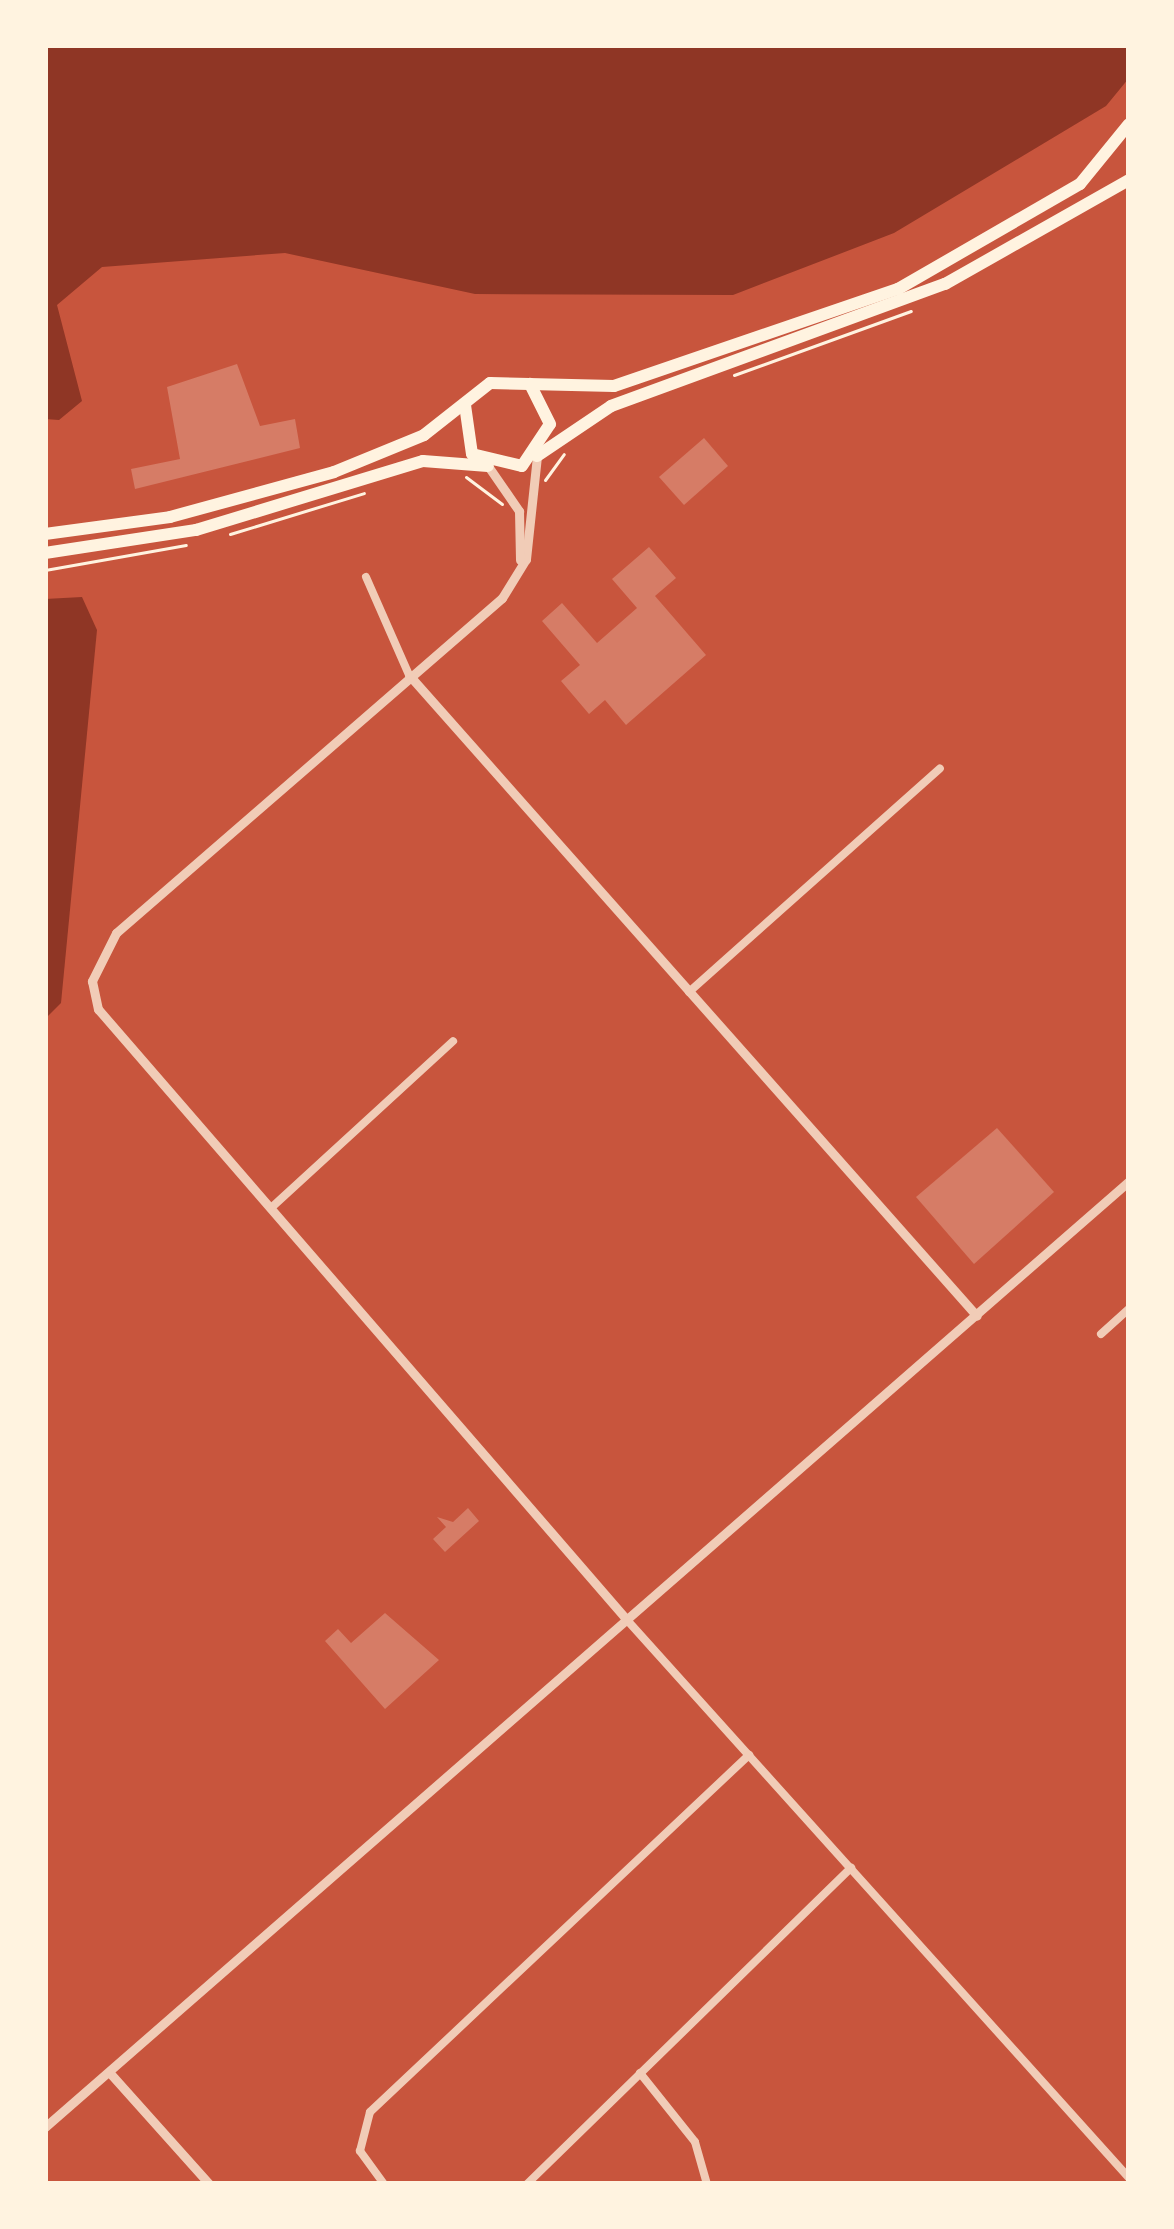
<!DOCTYPE html>
<style>
body{margin:0}
#map{position:relative;width:1174px;height:2229px;overflow:hidden;background:#c8553d;font-family:Jost,sans-serif}
div>[style]{position:absolute}
.water>*{inset:0;background:#8f3625}
.building>*{inset:0;background:#d67c66}
.path>*{height:3px;margin:-1.5px;padding:0 1.5px;transform-origin:1.5px;border-radius:1.5px;background:#fff3e0}
.minor>*{height:8px;margin:-4px;padding:0 4px;transform-origin:4px;border-radius:4px;background:#f1ccb7}
.tertiary>*{height:9px;margin:-4.5px;padding:0 4.5px;transform-origin:4.5px;border-radius:4.5px;background:#f1ccb7}
.trunk>*{height:12px;margin:-6px;padding:0 6px;transform-origin:6px;border-radius:6px;background:#fff3e0}
span{translate:-50% -50%;white-space:nowrap;text-align:center;line-height:1.15;-webkit-text-stroke:10px #fff3e0;paint-order:stroke}
.frame{position:absolute;inset:0;border:48px solid #fff3e0;pointer-events:none}
</style>
<div id="map">
<div class="water">
<div style="clip-path:polygon(45px 45px,1129px 45px,1129px 78px,1106px 106px,894px 233px,733px 295px,475px 294px,285px 253px,102px 267px,57px 305px,82px 401px,59px 420px,45px 419px)"></div>
<div style="clip-path:polygon(82px 597px,97px 630px,61px 1003px,45px 1019px,45px 599px)"></div>
</div>
<div class="building">
<div style="clip-path:polygon(237px 364px,260px 426px,295px 419px,300px 448px,135px 489px,131px 469px,180px 459px,167px 387px)"></div>
<div style="clip-path:polygon(704px 438px,728px 466px,684px 505px,659px 477px)"></div>
<div style="clip-path:polygon(649px 547px,676px 578px,655px 596px,706px 655px,626px 725px,605px 700px,589px 714px,561px 681px,580px 665px,542px 621px,562px 603px,597px 643px,637px 608px,612px 579px)"></div>
<div style="clip-path:polygon(997px 1128px,1054px 1192px,974px 1264px,916px 1197px)"></div>
<div style="clip-path:polygon(468px 1508px,479px 1521px,445px 1552px,433px 1539px,446px 1527px,437px 1517px,453px 1522px)"></div>
<div style="clip-path:polygon(385px 1613px,439px 1660px,385px 1709px,325px 1641px,338px 1629px,351px 1643px)"></div>
</div>
<div class="path">
<div style="left:734px;top:375px;width:188px;rotate:-19.9deg"></div>
<div style="left:466px;top:477px;width:45px;rotate:36.9deg"></div>
<div style="left:545px;top:480px;width:32px;rotate:-54deg"></div>
<div style="left:230px;top:534px;width:140px;rotate:-17deg"></div>
<div style="left:45px;top:570px;width:143px;rotate:-10.1deg"></div>
</div>
<div class="minor">
<div style="left:366px;top:577px;width:107px;rotate:66.3deg"></div>
<div style="left:689px;top:992px;width:336px;rotate:-41.7deg"></div>
<div style="left:271px;top:1208px;width:247px;rotate:-42.5deg"></div>
<div style="left:1101px;top:1334px;width:38px;rotate:-42deg"></div>
<div style="left:627px;top:1620px;width:751px;rotate:48.02deg"></div>
<div style="left:640px;top:2073px;width:88px;rotate:51.4deg"></div>
<div style="left:695px;top:2142px;width:44px;rotate:74.1deg"></div>
<div style="left:384px;top:2184px;width:41px;rotate:-126deg"></div>
<div style="left:360px;top:2151px;width:40px;rotate:-75.6deg"></div>
<div style="left:370px;top:2112px;width:521px;rotate:-43.29deg"></div>
<div style="left:527px;top:2184px;width:453px;rotate:-44.3deg"></div>
</div>
<div class="tertiary">
<div style="left:537px;top:456px;width:104px;rotate:96.1deg"></div>
<div style="left:526px;top:559px;width:46px;rotate:121.6deg"></div>
<div style="left:502px;top:598px;width:511px;rotate:139.05deg"></div>
<div style="left:116px;top:933px;width:54px;rotate:116.6deg"></div>
<div style="left:92px;top:981px;width:29px;rotate:78deg"></div>
<div style="left:98px;top:1009px;width:808px;rotate:49.11deg"></div>
<div style="left:488px;top:466px;width:55px;rotate:55.4deg"></div>
<div style="left:519px;top:511px;width:49px;rotate:88.8deg"></div>
<div style="left:409px;top:675px;width:856px;rotate:48.46deg"></div>
<div style="left:109px;top:2072px;width:150px;rotate:48.2deg"></div>
<div style="left:45px;top:2127px;width:1439px;rotate:-41.11deg"></div>
</div>
<div class="trunk">
<div style="left:465px;top:405px;width:49px;rotate:81.9deg"></div>
<div style="left:472px;top:454px;width:51px;rotate:13.5deg"></div>
<div style="left:522px;top:466px;width:50px;rotate:-56.3deg"></div>
<div style="left:550px;top:424px;width:45px;rotate:-116.6deg"></div>
<div style="left:537px;top:456px;width:89px;rotate:-34deg"></div>
<div style="left:611px;top:406px;width:356px;rotate:-20.1deg"></div>
<div style="left:945px;top:284px;width:211px;rotate:-29.5deg"></div>
<div style="left:45px;top:534px;width:126px;rotate:-7.7deg"></div>
<div style="left:170px;top:517px;width:170px;rotate:-15.3deg"></div>
<div style="left:334px;top:472px;width:97px;rotate:-22.3deg"></div>
<div style="left:424px;top:435px;width:84px;rotate:-38.2deg"></div>
<div style="left:490px;top:383px;width:124px;rotate:1.4deg"></div>
<div style="left:614px;top:386px;width:300px;rotate:-18.9deg"></div>
<div style="left:898px;top:289px;width:210px;rotate:-30deg"></div>
<div style="left:1080px;top:184px;width:77px;rotate:-50.8deg"></div>
<div style="left:45px;top:553px;width:153px;rotate:-8.7deg"></div>
<div style="left:196px;top:530px;width:237px;rotate:-16.9deg"></div>
<div style="left:423px;top:461px;width:65px;rotate:4.4deg"></div>
</div>
<div class="frame"></div>
</div>
